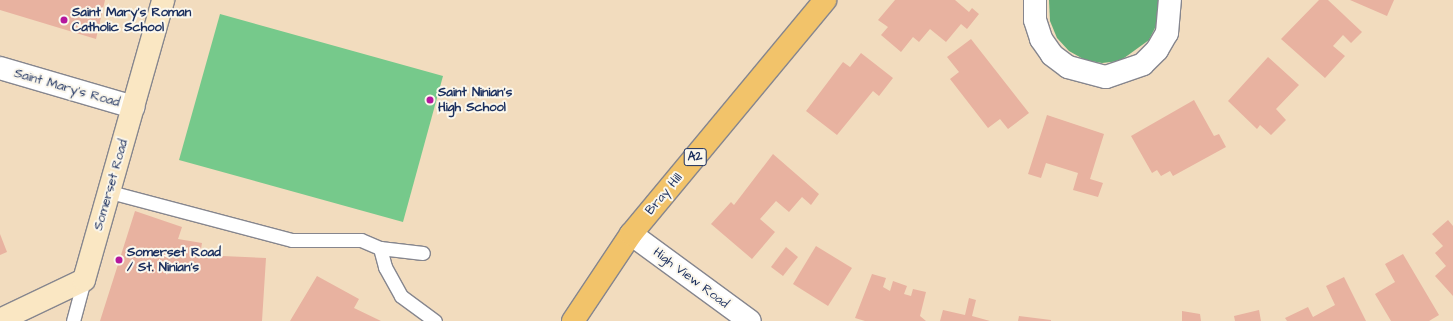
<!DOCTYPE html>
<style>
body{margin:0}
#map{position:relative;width:1453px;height:321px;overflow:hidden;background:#f2dcbe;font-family:"Architects Daughter",sans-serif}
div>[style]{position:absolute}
.green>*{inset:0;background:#76c98b}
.forest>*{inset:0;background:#60ad77}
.building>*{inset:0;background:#e8b2a0}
.roads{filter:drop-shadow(1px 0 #86868e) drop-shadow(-1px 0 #86868e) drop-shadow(0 1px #86868e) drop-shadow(0 -1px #86868e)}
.service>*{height:13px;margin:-6.5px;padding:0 6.5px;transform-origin:6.5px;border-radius:6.5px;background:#fff}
.minor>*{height:22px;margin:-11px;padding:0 11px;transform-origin:11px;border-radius:11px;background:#fff}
.secondary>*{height:22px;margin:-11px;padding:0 11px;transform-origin:11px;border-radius:11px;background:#fae7c3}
.trunk>*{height:22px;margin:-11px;padding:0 11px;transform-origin:11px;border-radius:11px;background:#f2c36a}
.dots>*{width:11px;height:11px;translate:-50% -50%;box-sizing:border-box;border:2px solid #fbf7ec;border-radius:50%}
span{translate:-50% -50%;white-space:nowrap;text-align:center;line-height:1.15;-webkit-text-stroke:4px #fbf7ec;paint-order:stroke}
.shield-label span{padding:1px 3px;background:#fbf7ec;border:1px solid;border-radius:3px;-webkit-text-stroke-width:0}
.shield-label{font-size:12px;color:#1b2f5e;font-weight:700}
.poi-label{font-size:13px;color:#1b2f5e;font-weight:700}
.left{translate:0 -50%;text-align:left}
.street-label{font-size:13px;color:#1b2f5e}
</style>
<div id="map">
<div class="green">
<div style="clip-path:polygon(220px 14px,443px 76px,403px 222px,179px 160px)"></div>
</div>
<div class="forest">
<div style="clip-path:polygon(1049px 0,1159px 0,1157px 24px,1149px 40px,1120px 61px,1102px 63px,1085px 60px,1069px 51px,1057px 38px,1050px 21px)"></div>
</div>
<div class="building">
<div style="clip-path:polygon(0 0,105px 0,96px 39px,0 10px)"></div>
<div style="clip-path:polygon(895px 0,955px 0,969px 12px,972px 8px,979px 14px,967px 29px,961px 24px,946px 42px,930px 29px,919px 42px,913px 37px,901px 52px,881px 35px,888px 27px,878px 20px)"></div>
<div style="clip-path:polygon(1319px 0,1328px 0,1362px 32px,1351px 43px,1343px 35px,1333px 46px,1345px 56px,1325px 78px,1281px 39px)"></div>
<div style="clip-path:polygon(1350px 0,1394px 0,1387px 16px)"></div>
<div style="clip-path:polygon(971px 39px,1029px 113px,1008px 129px,1000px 119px,988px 128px,950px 79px,959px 72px,947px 57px)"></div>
<div style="clip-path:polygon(861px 53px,893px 78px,879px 96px,873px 91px,837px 135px,806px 111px,843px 62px,850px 67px)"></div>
<div style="clip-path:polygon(1268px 57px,1299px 85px,1276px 109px,1286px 120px,1271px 135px,1260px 125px,1257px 129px,1228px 101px)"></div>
<div style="clip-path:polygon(1194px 100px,1214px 136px,1219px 134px,1226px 147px,1173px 176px,1170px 171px,1161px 176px,1157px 170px,1152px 173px,1131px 136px)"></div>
<div style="clip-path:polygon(1047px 115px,1104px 134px,1090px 179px,1103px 183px,1098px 197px,1073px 190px,1078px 173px,1046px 163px,1041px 178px,1028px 174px)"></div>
<div style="clip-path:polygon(773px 154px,819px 194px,811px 205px,802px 197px,789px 212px,776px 201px,760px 219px,775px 232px,752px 259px,711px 224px,731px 202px,734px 205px)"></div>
<div style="clip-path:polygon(135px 211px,182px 227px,178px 239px,202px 243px,200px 255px,266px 258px,262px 321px,100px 321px)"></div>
<div style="clip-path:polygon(1448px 220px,1453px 226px,1453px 296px,1435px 276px,1446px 266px,1435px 253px,1443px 246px,1432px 234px)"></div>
<div style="clip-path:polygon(0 234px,7px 252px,0 255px)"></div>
<div style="clip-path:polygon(816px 246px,852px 268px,828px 306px,793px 284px)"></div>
<div style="clip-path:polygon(786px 247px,798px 257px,783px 276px,771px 267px)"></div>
<div style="clip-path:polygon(1403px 254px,1439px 315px,1429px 321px,1391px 321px,1375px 294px,1395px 282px,1385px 264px)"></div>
<div style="clip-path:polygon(872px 274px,886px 278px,883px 287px,890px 291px,893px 281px,907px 286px,904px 294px,911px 296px,913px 289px,926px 292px,920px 316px,926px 321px,865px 321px,855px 318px)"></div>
<div style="clip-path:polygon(317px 276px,359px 299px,354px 308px,381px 321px,290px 321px)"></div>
<div style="clip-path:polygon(1344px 277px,1366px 321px,1287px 321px,1285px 318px,1308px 307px,1313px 317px,1335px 305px,1326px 286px)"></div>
<div style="clip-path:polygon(969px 298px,976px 300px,972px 316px,990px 321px,940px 321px,943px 310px,965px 315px)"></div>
<div style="clip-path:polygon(1259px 310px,1261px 321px,1235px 321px,1234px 316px)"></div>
<div style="clip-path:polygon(1182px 311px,1200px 314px,1201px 321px,1182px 321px)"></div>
<div style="clip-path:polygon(1019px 316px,1051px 320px,1051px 321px,1018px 321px)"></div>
</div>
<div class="roads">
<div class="service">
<div style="left:110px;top:192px;width:188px;rotate:14.8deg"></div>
<div style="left:292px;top:240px;width:69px"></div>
<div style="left:361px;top:240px;width:21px;rotate:23deg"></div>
<div style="left:380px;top:248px;width:20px;rotate:75deg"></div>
<div style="left:385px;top:267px;width:33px;rotate:61deg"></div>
<div style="left:401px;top:296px;width:42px;rotate:36.3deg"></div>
<div style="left:380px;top:248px;width:43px;rotate:6.6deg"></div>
<div style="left:73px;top:321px;width:42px;rotate:-75deg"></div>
</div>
<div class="minor">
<div style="left:1035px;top:0;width:20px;rotate:90deg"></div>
<div style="left:1035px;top:20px;width:20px;rotate:72deg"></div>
<div style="left:1041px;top:39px;width:19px;rotate:55deg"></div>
<div style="left:1052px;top:55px;width:20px;rotate:37deg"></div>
<div style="left:1068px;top:67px;width:39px;rotate:15deg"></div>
<div style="left:1106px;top:77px;width:39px;rotate:-19deg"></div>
<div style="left:1143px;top:64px;width:20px;rotate:-45deg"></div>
<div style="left:1157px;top:50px;width:20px;rotate:-60deg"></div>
<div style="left:1167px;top:33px;width:33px;rotate:-85deg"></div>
<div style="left:0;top:68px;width:139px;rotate:16.3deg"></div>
<div style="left:631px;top:234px;width:147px;rotate:36.2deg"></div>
</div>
<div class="secondary">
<div style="left:0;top:320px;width:93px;rotate:-25.5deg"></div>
<div style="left:84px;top:280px;width:291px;rotate:-74.2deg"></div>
</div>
<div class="trunk">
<div style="left:573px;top:321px;width:105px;rotate:-56.3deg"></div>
<div style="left:631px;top:234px;width:304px;rotate:-50.3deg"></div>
</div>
</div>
<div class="dots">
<div style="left:64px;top:20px;background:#b5179e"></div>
<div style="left:430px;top:100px;background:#b5179e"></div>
<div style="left:119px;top:260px;background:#b5179e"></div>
</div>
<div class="shield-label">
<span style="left:695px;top:157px">A2</span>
</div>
<div class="poi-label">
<span class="left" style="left:72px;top:20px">Saint Mary's Roman<br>Catholic School</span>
<span class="left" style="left:438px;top:100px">Saint Ninian's<br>High School</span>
<span class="left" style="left:127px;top:260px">Somerset Road<br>/ St. Ninian's</span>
</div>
<div class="street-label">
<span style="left:67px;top:88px;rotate:16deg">Saint Mary's Road</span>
<span style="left:111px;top:185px;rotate:-74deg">Somerset Road</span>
<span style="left:664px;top:194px;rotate:-50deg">Bray Hill</span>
<span style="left:691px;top:278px;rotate:37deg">High View Road</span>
</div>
</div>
